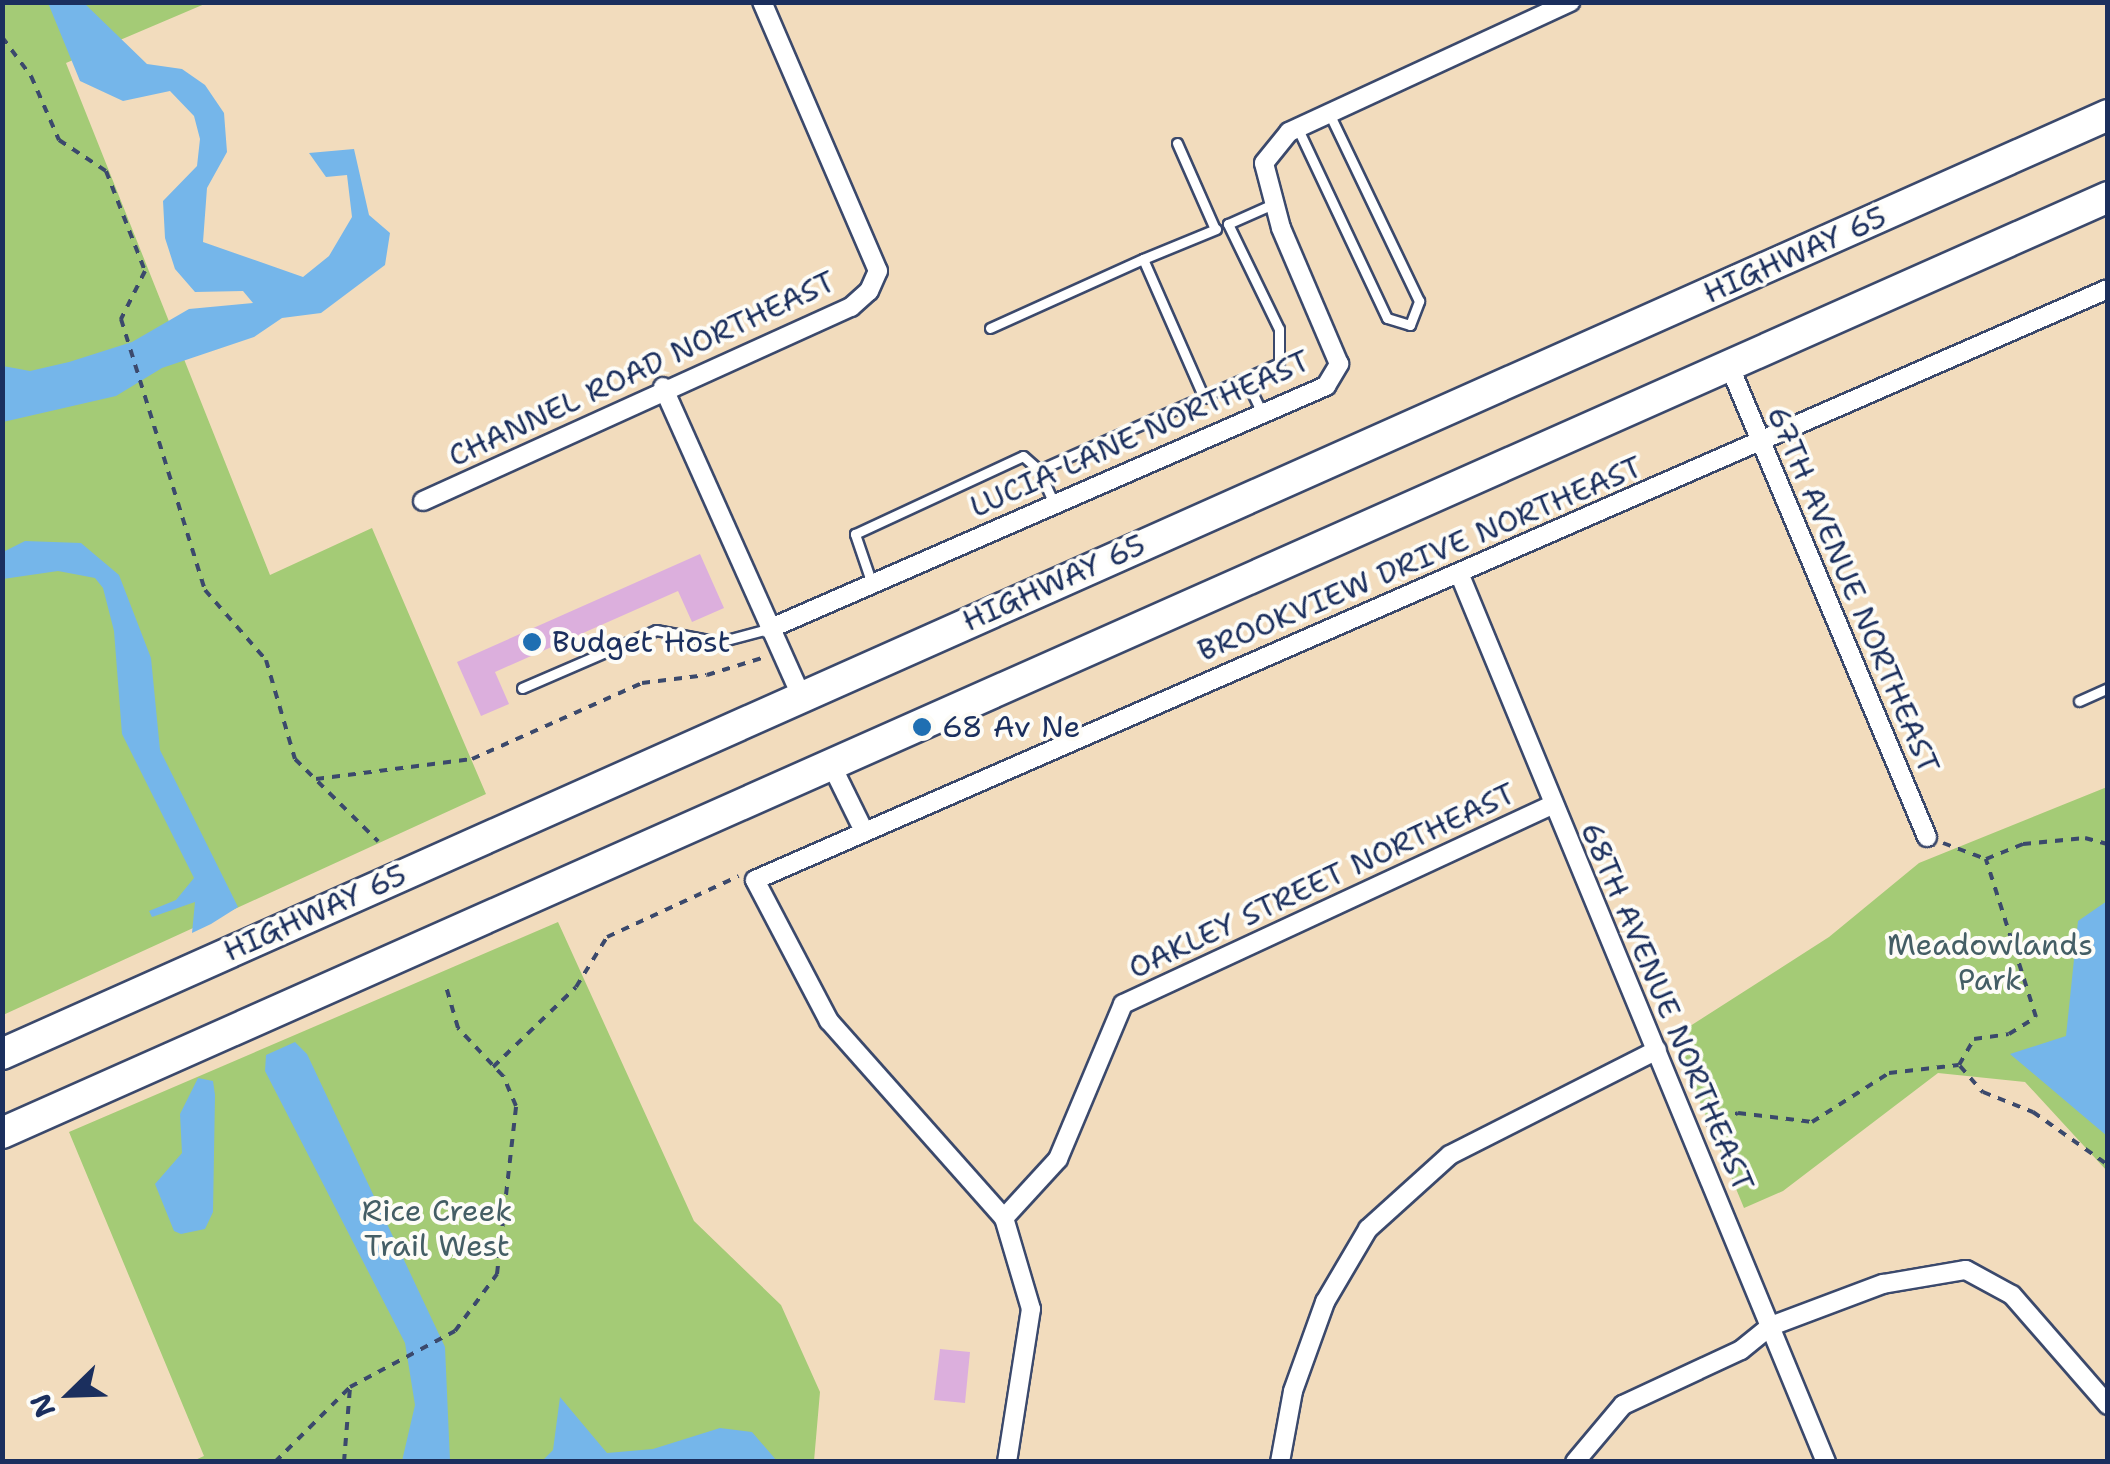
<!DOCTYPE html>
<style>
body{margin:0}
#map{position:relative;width:2110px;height:1464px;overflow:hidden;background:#f2dcbd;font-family:"Shantell Sans",sans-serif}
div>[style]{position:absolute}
.green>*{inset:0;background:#a4cb76}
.water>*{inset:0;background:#75b6ea}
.building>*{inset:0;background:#dcafdd}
.path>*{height:4px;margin-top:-2px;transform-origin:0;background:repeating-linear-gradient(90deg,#3b496c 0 8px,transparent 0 16px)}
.roads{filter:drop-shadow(2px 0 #3b496c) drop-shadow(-2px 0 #3b496c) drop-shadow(0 2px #3b496c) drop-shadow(0 -2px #3b496c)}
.service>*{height:9px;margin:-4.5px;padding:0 4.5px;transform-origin:4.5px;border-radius:4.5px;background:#fff}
.minor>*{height:18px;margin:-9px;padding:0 9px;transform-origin:9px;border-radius:9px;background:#fff}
.trunk>*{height:30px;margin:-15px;padding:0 15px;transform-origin:15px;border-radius:15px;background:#fff}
.dots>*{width:28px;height:28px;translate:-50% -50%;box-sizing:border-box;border:5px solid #fdfcf7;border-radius:50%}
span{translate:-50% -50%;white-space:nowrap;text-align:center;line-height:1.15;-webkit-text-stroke:8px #fdfcf7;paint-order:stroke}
.street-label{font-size:30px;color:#1b2f5e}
.poi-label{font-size:30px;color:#1b2f5e}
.left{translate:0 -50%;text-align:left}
.park-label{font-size:30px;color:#445e65}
.frame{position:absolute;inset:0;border:5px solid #1b2f5e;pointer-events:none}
.north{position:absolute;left:20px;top:1344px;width:100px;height:100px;-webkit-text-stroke:8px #fdfcf7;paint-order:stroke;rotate:247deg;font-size:28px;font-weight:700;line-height:40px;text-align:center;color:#1b2f5e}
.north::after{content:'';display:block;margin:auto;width:35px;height:45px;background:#1b2f5e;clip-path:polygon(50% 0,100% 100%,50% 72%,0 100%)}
</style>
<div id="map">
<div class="green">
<div style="clip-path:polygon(2px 3px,207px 3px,66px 63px,270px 575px,372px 528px,486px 794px,3px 1015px)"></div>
<div style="clip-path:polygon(2107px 787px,2107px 1171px,2025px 1082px,1938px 1073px,1783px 1191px,1744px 1208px,1673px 1037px,1829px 937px,1919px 863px)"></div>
<div style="clip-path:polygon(558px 922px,694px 1221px,781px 1305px,820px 1392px,814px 1461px,193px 1461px,204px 1456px,69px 1132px)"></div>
</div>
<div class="water">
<div style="clip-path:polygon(48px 3px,84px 3px,147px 64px,182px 69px,205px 85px,224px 113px,227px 152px,207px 188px,203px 242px,303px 277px,329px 256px,352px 217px,347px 175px,326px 177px,309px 153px,354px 149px,369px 215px,390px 233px,385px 265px,321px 313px,282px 318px,254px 337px,162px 368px,116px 396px,3px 422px,3px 366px,30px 371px,69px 362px,132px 342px,189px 309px,253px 303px,243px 291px,195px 292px,175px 269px,165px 238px,163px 201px,197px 166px,200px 139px,194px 116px,170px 91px,123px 101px,80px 81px)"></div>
<div style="clip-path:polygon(25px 541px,81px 543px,119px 575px,151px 658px,160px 750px,238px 907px,211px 924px,192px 933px,195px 902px,152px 917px,149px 911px,176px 900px,194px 878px,122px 734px,114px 631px,103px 588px,95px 578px,58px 571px,3px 579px,3px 552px)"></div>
<div style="clip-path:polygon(2107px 901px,2107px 1136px,2010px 1054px,2066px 1036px,2078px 921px)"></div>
<div style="clip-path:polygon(295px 1042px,307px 1054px,445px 1347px,450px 1461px,402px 1461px,415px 1405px,405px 1343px,265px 1071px,266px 1055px)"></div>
<div style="clip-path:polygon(198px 1078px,213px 1081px,215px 1095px,213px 1212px,205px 1229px,181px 1234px,174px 1231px,155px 1184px,182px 1153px,180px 1114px)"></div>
<div style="clip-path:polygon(560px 1397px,607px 1453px,653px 1449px,720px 1428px,752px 1432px,777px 1461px,542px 1461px,553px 1450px)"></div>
</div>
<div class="building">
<div style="clip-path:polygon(700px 554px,724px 608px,692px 622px,678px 591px,495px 672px,509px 704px,481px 716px,457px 662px)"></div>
<div style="clip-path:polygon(940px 1349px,970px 1352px,965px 1403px,934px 1400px)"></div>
</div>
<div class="path">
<div style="left:2px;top:37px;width:49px;rotate:53.4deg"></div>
<div style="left:31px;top:76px;width:70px;rotate:66.4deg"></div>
<div style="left:59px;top:140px;width:56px;rotate:33.4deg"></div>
<div style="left:106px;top:171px;width:107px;rotate:68.7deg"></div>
<div style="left:145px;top:271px;width:54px;rotate:116.6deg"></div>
<div style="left:121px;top:319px;width:284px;rotate:72.8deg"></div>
<div style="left:205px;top:590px;width:93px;rotate:48.9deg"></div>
<div style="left:266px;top:660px;width:103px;rotate:73.7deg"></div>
<div style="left:295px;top:759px;width:117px;rotate:44.7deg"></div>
<div style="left:316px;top:779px;width:157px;rotate:-7.3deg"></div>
<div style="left:472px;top:759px;width:186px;rotate:-24.1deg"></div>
<div style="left:642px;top:683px;width:65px;rotate:-7deg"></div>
<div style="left:707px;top:675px;width:61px;rotate:-17.2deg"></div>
<div style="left:1943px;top:843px;width:46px;rotate:20.4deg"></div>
<div style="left:1960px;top:1066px;width:35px;rotate:49deg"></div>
<div style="left:1983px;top:1092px;width:54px;rotate:21.8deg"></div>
<div style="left:2033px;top:1112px;width:92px;rotate:35.2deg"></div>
<div style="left:493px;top:1067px;width:115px;rotate:-43.9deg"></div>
<div style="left:576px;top:987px;width:59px;rotate:-58.2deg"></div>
<div style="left:607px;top:937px;width:145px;rotate:-24.8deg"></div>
<div style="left:1705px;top:1125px;width:35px;rotate:-20deg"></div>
<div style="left:1738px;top:1113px;width:75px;rotate:6.9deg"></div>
<div style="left:1812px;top:1122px;width:91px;rotate:-32.5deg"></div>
<div style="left:1889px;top:1073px;width:70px;rotate:-6.5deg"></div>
<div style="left:1959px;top:1065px;width:30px;rotate:-60deg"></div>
<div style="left:1974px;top:1039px;width:35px;rotate:-8deg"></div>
<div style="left:2009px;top:1034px;width:32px;rotate:-32deg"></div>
<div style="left:2036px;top:1017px;width:166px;rotate:-107.6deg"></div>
<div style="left:1986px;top:859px;width:40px;rotate:-22deg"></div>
<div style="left:2023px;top:844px;width:62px;rotate:-5.5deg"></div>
<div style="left:2085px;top:838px;width:24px;rotate:15deg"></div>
<div style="left:275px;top:1462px;width:106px;rotate:-45deg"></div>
<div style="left:350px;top:1387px;width:119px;rotate:-28.1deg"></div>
<div style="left:455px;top:1331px;width:71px;rotate:-53.6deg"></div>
<div style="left:497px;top:1274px;width:169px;rotate:-83.5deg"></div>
<div style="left:516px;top:1106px;width:33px;rotate:-113deg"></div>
<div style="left:503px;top:1076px;width:66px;rotate:-133.2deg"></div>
<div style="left:458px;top:1028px;width:47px;rotate:-106.1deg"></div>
<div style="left:344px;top:1462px;width:75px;rotate:-85.4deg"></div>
</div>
<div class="roads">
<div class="service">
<div style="left:1297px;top:127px;width:211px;rotate:64.8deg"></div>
<div style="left:1387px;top:318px;width:24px;rotate:17deg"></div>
<div style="left:1410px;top:325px;width:26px;rotate:-69deg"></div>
<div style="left:1419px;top:301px;width:208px;rotate:-115.6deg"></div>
<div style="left:1177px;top:143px;width:94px;rotate:66.2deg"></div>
<div style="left:1143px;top:259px;width:79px;rotate:-22.3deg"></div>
<div style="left:990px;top:328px;width:168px;rotate:-24.3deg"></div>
<div style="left:1143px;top:259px;width:152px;rotate:66.3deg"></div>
<div style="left:1246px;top:380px;width:37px;rotate:64deg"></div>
<div style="left:1039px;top:470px;width:263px;rotate:-24deg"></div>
<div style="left:1279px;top:363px;width:34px;rotate:-90deg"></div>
<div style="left:1279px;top:329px;width:117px;rotate:-115.9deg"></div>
<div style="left:1228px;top:224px;width:49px;rotate:-24deg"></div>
<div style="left:872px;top:584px;width:53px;rotate:-108.8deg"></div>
<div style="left:855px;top:534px;width:185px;rotate:-24.9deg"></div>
<div style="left:1023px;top:456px;width:21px;rotate:41deg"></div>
<div style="left:1039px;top:470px;width:37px;rotate:66deg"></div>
<div style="left:522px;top:688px;width:146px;rotate:-23.4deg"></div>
<div style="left:656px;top:630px;width:64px;rotate:10.8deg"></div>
<div style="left:719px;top:642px;width:51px;rotate:-14.9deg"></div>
<div style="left:2079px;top:701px;width:32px;rotate:-24deg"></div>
</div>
<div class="minor">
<div style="left:1729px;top:365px;width:512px;rotate:67.24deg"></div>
<div style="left:663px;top:387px;width:338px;rotate:65.9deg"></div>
<div style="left:423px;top:501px;width:470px;rotate:-24.4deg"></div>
<div style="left:851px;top:307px;width:24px;rotate:-42deg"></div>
<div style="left:869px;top:291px;width:22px;rotate:-66deg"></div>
<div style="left:878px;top:271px;width:293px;rotate:-113.3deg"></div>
<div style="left:1459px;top:573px;width:962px;rotate:67.57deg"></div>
<div style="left:769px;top:629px;width:608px;rotate:-23.57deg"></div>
<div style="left:1326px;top:386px;width:26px;rotate:-59deg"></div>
<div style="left:1339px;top:364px;width:148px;rotate:-113.1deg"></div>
<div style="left:1281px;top:228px;width:67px;rotate:-104.7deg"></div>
<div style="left:1264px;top:163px;width:40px;rotate:-51deg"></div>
<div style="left:1289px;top:132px;width:310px;rotate:-24.8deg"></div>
<div style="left:831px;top:764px;width:72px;rotate:63.8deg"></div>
<div style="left:1004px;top:1218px;width:80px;rotate:-47.5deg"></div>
<div style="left:1058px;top:1159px;width:168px;rotate:-67.2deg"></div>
<div style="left:1123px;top:1004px;width:473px;rotate:-24.9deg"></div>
<div style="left:1007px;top:1462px;width:155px;rotate:-81.1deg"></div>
<div style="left:1031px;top:1309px;width:95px;rotate:-106.5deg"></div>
<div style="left:1004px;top:1218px;width:264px;rotate:-131.6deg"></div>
<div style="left:829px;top:1021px;width:159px;rotate:-117.7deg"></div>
<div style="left:755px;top:880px;width:1476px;rotate:-23.6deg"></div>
<div style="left:1280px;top:1462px;width:72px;rotate:-79.6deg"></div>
<div style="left:1293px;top:1391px;width:95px;rotate:-70.2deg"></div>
<div style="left:1325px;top:1302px;width:85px;rotate:-59.5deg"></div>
<div style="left:1368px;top:1229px;width:110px;rotate:-42.1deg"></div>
<div style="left:1450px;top:1155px;width:232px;rotate:-26.9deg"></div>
<div style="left:1575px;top:1462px;width:75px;rotate:-49.9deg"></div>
<div style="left:1623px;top:1405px;width:130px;rotate:-25deg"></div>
<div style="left:1741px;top:1350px;width:38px;rotate:-39deg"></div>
<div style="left:1771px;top:1326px;width:120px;rotate:-20.6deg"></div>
<div style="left:1883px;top:1284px;width:84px;rotate:-9.6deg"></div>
<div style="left:1966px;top:1270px;width:52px;rotate:28.5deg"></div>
<div style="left:2012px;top:1295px;width:146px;rotate:48.9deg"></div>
</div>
<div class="trunk">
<div style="left:2px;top:1054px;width:2306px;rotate:-24.03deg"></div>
<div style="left:2px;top:1133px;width:2305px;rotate:-23.96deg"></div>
</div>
</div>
<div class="dots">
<div style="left:532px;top:642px;background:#1f6fb2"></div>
<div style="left:922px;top:727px;background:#1f6fb2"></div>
</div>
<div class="street-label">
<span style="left:1795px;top:255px;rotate:-24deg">HIGHWAY 65</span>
<span style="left:642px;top:369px;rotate:-25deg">CHANNEL ROAD NORTHEAST</span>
<span style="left:1140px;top:434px;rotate:-24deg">LUCIA LANE NORTHEAST</span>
<span style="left:1420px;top:559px;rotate:-23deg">BROOKVIEW DRIVE NORTHEAST</span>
<span style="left:1054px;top:583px;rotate:-24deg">HIGHWAY 65</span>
<span style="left:1853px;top:590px;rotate:67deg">67TH AVENUE NORTHEAST</span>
<span style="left:1322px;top:881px;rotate:-25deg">OAKLEY STREET NORTHEAST</span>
<span style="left:315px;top:913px;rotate:-24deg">HIGHWAY 65</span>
<span style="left:1667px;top:1007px;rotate:67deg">68TH AVENUE NORTHEAST</span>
</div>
<div class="poi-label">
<span class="left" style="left:552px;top:642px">Budget Host</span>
<span class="left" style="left:942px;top:727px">68 Av Ne</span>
</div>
<div class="park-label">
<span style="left:1990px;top:962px">Meadowlands<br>Park</span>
<span style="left:437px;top:1228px">Rice Creek<br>Trail West</span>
</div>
<div class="frame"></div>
<div class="north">N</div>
</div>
